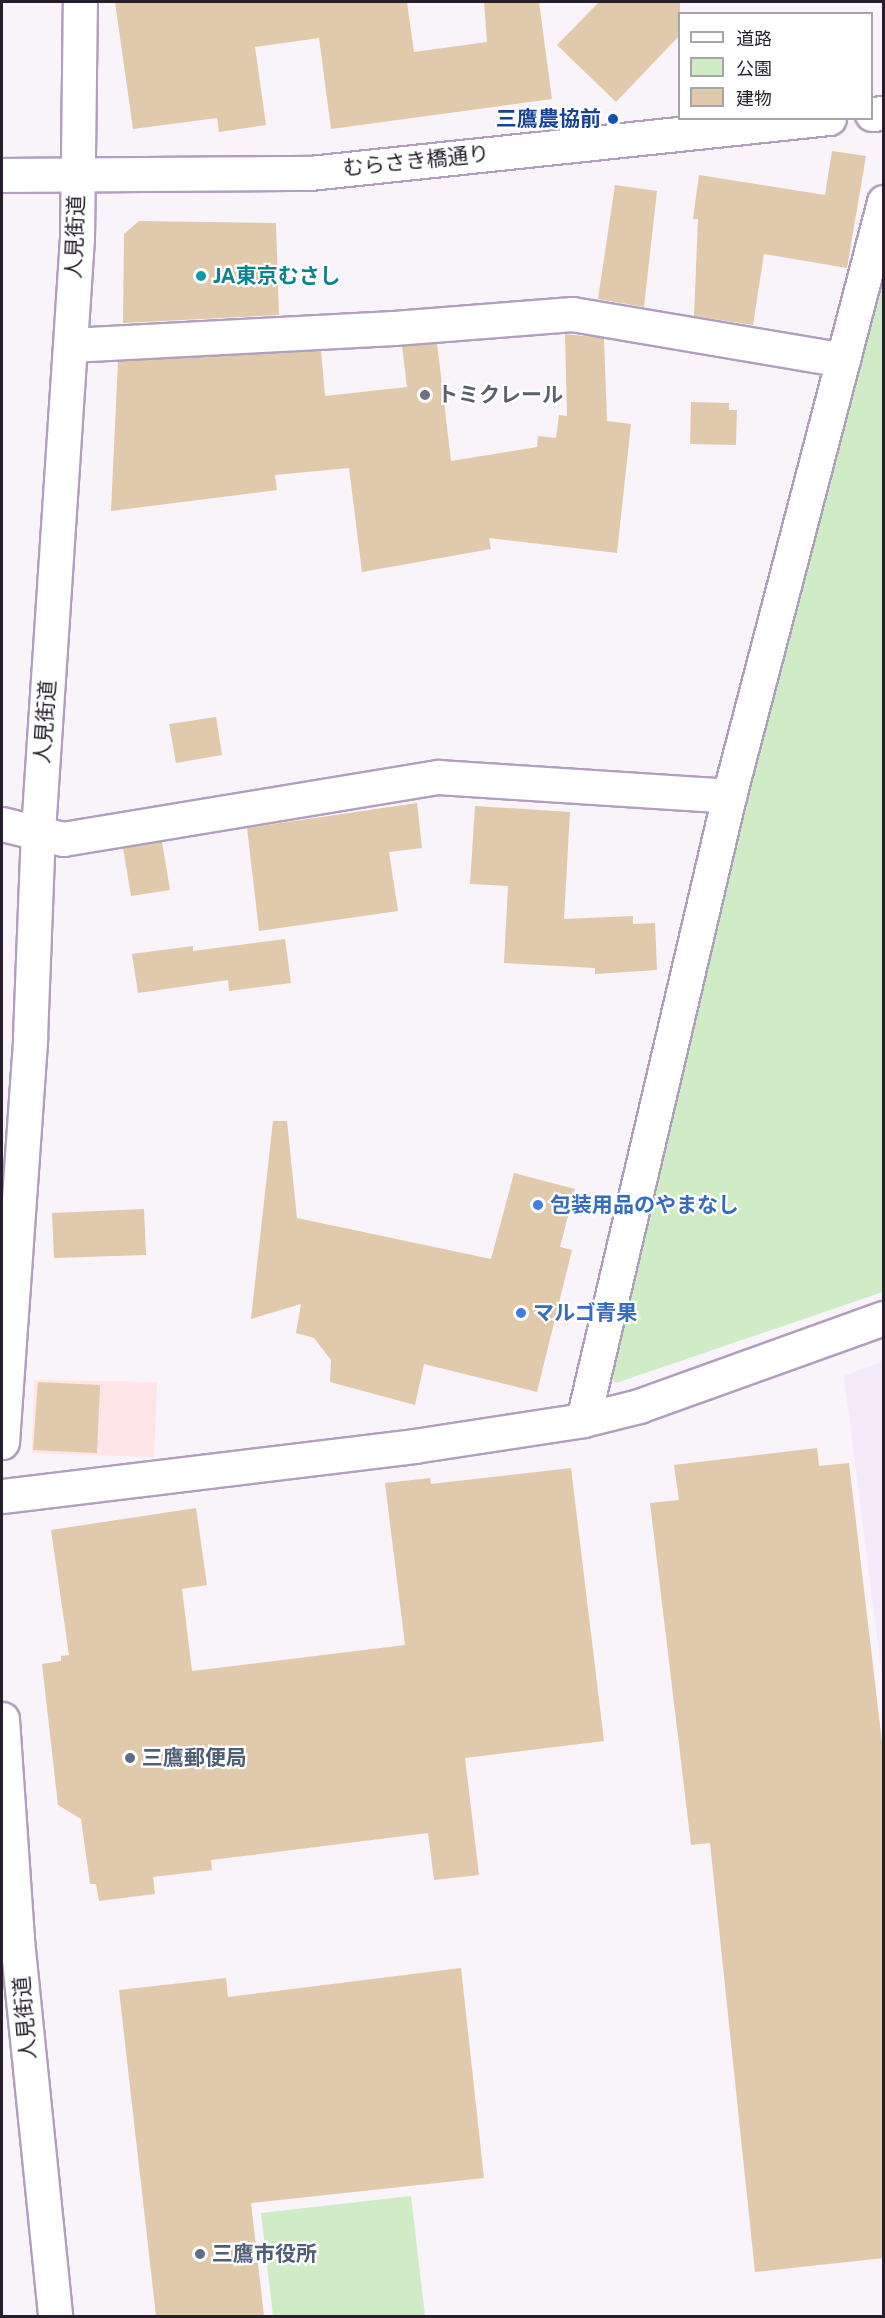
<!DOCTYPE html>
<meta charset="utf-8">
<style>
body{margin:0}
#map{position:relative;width:885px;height:2318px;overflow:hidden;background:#f8f4fa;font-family:"Public Sans","Noto Sans JP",sans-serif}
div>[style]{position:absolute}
.commercial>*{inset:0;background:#ffe4e8}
.built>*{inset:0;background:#f2e9f9}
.green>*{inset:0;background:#cfecc6}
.building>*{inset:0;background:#e1c9ab}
.roads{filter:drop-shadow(2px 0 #b19fbe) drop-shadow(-2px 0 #b19fbe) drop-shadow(0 2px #b19fbe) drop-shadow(0 -2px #b19fbe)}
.minor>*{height:33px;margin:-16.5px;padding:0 16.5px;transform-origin:16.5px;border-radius:16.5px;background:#fff}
.major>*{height:33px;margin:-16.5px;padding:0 16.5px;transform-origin:16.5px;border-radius:16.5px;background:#fff}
.dots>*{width:16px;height:16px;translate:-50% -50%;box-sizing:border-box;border:3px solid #fff;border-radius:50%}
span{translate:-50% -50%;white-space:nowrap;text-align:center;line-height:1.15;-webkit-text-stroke:4.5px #fff;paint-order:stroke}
.transit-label{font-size:21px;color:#164399;font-weight:700}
.right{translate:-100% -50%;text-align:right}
.street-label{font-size:21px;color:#261f2b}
.culture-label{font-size:21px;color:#0d838f;font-weight:700}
.left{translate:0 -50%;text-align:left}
.worship-label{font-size:21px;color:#5b616d;font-weight:700}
.shop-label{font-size:21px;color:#366cbe;font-weight:700}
.service-label{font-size:21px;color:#4e5e75;font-weight:700}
.frame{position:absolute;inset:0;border:3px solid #261f2b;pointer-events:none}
.legend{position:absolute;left:678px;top:12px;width:195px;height:108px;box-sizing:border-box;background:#fff;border:2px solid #a8a5aa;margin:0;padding:8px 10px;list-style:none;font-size:18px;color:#261f2b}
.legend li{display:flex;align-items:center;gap:12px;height:30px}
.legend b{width:30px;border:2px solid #a8a5aa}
</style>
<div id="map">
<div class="commercial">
<div style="clip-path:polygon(34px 1380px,157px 1382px,154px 1457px,32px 1453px)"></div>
</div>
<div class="built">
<div style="clip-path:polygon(883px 1361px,883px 1684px,844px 1376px)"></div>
</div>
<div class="green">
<div style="clip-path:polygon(883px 246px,883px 1292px,616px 1383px,602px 1370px)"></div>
<div style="clip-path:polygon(411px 2196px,425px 2316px,273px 2316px,261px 2213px)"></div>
</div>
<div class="building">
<div style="clip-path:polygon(115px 2px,407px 2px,414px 52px,487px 42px,484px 2px,539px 2px,552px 99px,331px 129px,319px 38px,255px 47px,266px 125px,219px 132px,217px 118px,133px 129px)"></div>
<div style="clip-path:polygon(599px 2px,680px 2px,680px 35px,616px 102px,557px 45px)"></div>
<div style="clip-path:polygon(832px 151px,866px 156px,847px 268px,764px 254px,753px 325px,694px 316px,698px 219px,693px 219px,699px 175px,825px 195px)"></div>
<div style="clip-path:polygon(615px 185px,657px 191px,644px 307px,598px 299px)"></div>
<div style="clip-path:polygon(139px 221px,276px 223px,279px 315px,123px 323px,124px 234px)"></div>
<div style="clip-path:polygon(565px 334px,604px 338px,607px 421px,631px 424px,617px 553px,489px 538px,491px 549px,362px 572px,349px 468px,275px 475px,277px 490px,111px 511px,118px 361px,321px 351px,325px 396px,407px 387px,402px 346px,437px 343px,451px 461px,537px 447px,538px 436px,556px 438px,559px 415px,567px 416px)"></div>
<div style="clip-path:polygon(691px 402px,729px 403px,729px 410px,737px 410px,736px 445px,690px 444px)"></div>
<div style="clip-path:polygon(216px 717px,222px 755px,176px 763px,169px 724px)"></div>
<div style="clip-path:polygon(417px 803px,422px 848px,389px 852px,398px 911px,259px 931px,247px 828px)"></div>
<div style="clip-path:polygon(475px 806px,570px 812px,564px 919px,633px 916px,633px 924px,655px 923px,657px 970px,595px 974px,595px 968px,504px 963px,508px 886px,470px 884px)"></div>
<div style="clip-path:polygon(162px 842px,170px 890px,131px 896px,123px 848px)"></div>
<div style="clip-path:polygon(285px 939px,291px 983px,229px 991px,228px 980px,138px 993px,132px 954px,193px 946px,193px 951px)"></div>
<div style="clip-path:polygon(273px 1121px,287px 1121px,297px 1218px,491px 1259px,514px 1173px,575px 1189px,560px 1247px,572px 1250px,537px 1392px,424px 1364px,415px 1405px,330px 1382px,331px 1360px,314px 1338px,296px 1333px,301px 1304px,251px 1319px)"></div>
<div style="clip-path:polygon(144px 1209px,146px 1255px,54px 1258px,52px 1213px)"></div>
<div style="clip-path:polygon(38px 1382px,100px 1385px,97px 1453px,33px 1450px)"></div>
<div style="clip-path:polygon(817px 1448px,819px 1466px,849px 1463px,884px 1759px,884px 2258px,755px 2272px,710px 1843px,691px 1845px,650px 1503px,679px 1500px,674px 1465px)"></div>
<div style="clip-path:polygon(571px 1468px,604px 1741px,465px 1758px,479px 1875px,434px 1880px,428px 1833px,211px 1860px,212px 1870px,153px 1877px,155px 1894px,99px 1901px,96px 1884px,90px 1884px,81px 1819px,58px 1805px,42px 1664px,61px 1661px,61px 1656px,69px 1655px,51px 1530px,196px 1508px,207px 1585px,182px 1589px,192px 1671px,405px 1645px,385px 1483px,430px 1478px,431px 1484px)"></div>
<div style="clip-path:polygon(461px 1968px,484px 2178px,251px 2203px,264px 2316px,156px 2316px,119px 1990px,226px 1978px,228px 1997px)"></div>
</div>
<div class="roads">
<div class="minor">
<div style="left:872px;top:114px;width:12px;rotate:-5deg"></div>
<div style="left:2px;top:175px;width:308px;rotate:-0.4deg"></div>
<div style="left:310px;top:173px;width:522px;rotate:-6.05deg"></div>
<div style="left:70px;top:345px;width:324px;rotate:-3deg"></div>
<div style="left:394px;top:328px;width:179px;rotate:-4.5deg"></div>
<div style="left:572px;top:314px;width:275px;rotate:9.6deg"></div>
<div style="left:2px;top:824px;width:63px;rotate:13.8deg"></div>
<div style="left:63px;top:839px;width:381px;rotate:-9.4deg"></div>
<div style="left:439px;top:777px;width:291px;rotate:3.7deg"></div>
<div style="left:583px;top:1420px;width:641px;rotate:-76.83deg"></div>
<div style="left:729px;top:796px;width:614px;rotate:-75.38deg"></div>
<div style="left:2px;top:1496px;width:415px;rotate:-6.9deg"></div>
<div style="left:414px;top:1446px;width:171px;rotate:-8.7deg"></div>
<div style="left:583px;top:1420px;width:58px;rotate:-14deg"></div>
<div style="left:639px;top:1406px;width:260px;rotate:-19.8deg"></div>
</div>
<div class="major">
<div style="left:2px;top:1442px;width:406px;rotate:-86deg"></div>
<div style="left:30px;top:1037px;width:206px;rotate:-87.8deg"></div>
<div style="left:38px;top:831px;width:594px;rotate:-86.24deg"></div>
<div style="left:77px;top:238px;width:236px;rotate:-89.3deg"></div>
<div style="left:2px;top:1719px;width:222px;rotate:86.1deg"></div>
<div style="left:17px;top:1940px;width:378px;rotate:84.2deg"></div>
</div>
</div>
<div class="dots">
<div style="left:613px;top:119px;background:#1a4fb4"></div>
<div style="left:201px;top:276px;background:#0f9aa8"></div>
<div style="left:425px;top:395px;background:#6b7280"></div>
<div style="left:538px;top:1205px;background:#3f7fe0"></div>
<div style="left:521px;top:1313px;background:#3f7fe0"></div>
<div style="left:130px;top:1758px;background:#5c6f8a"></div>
<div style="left:200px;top:2254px;background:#5c6f8a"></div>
</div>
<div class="transit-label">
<span class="right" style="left:601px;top:119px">三鷹農協前</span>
</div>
<div class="street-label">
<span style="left:416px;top:161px;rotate:-6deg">むらさき橋通り</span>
<span style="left:75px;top:237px;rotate:-88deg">人見街道</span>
<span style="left:45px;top:722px;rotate:-86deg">人見街道</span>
<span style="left:25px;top:2018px;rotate:-95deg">人見街道</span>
</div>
<div class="culture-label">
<span class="left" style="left:213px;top:276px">JA東京むさし</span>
</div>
<div class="worship-label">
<span class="left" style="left:437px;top:395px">トミクレール</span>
</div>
<div class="shop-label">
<span class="left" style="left:550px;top:1205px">包装用品のやまなし</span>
<span class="left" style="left:533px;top:1313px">マルゴ青果</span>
</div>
<div class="service-label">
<span class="left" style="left:142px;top:1758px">三鷹郵便局</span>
<span class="left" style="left:212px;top:2254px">三鷹市役所</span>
</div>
<div class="frame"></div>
<ul class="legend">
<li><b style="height:8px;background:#fff"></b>道路</li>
<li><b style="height:16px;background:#cfecc6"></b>公園</li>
<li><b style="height:16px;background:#e1c9ab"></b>建物</li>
</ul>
</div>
